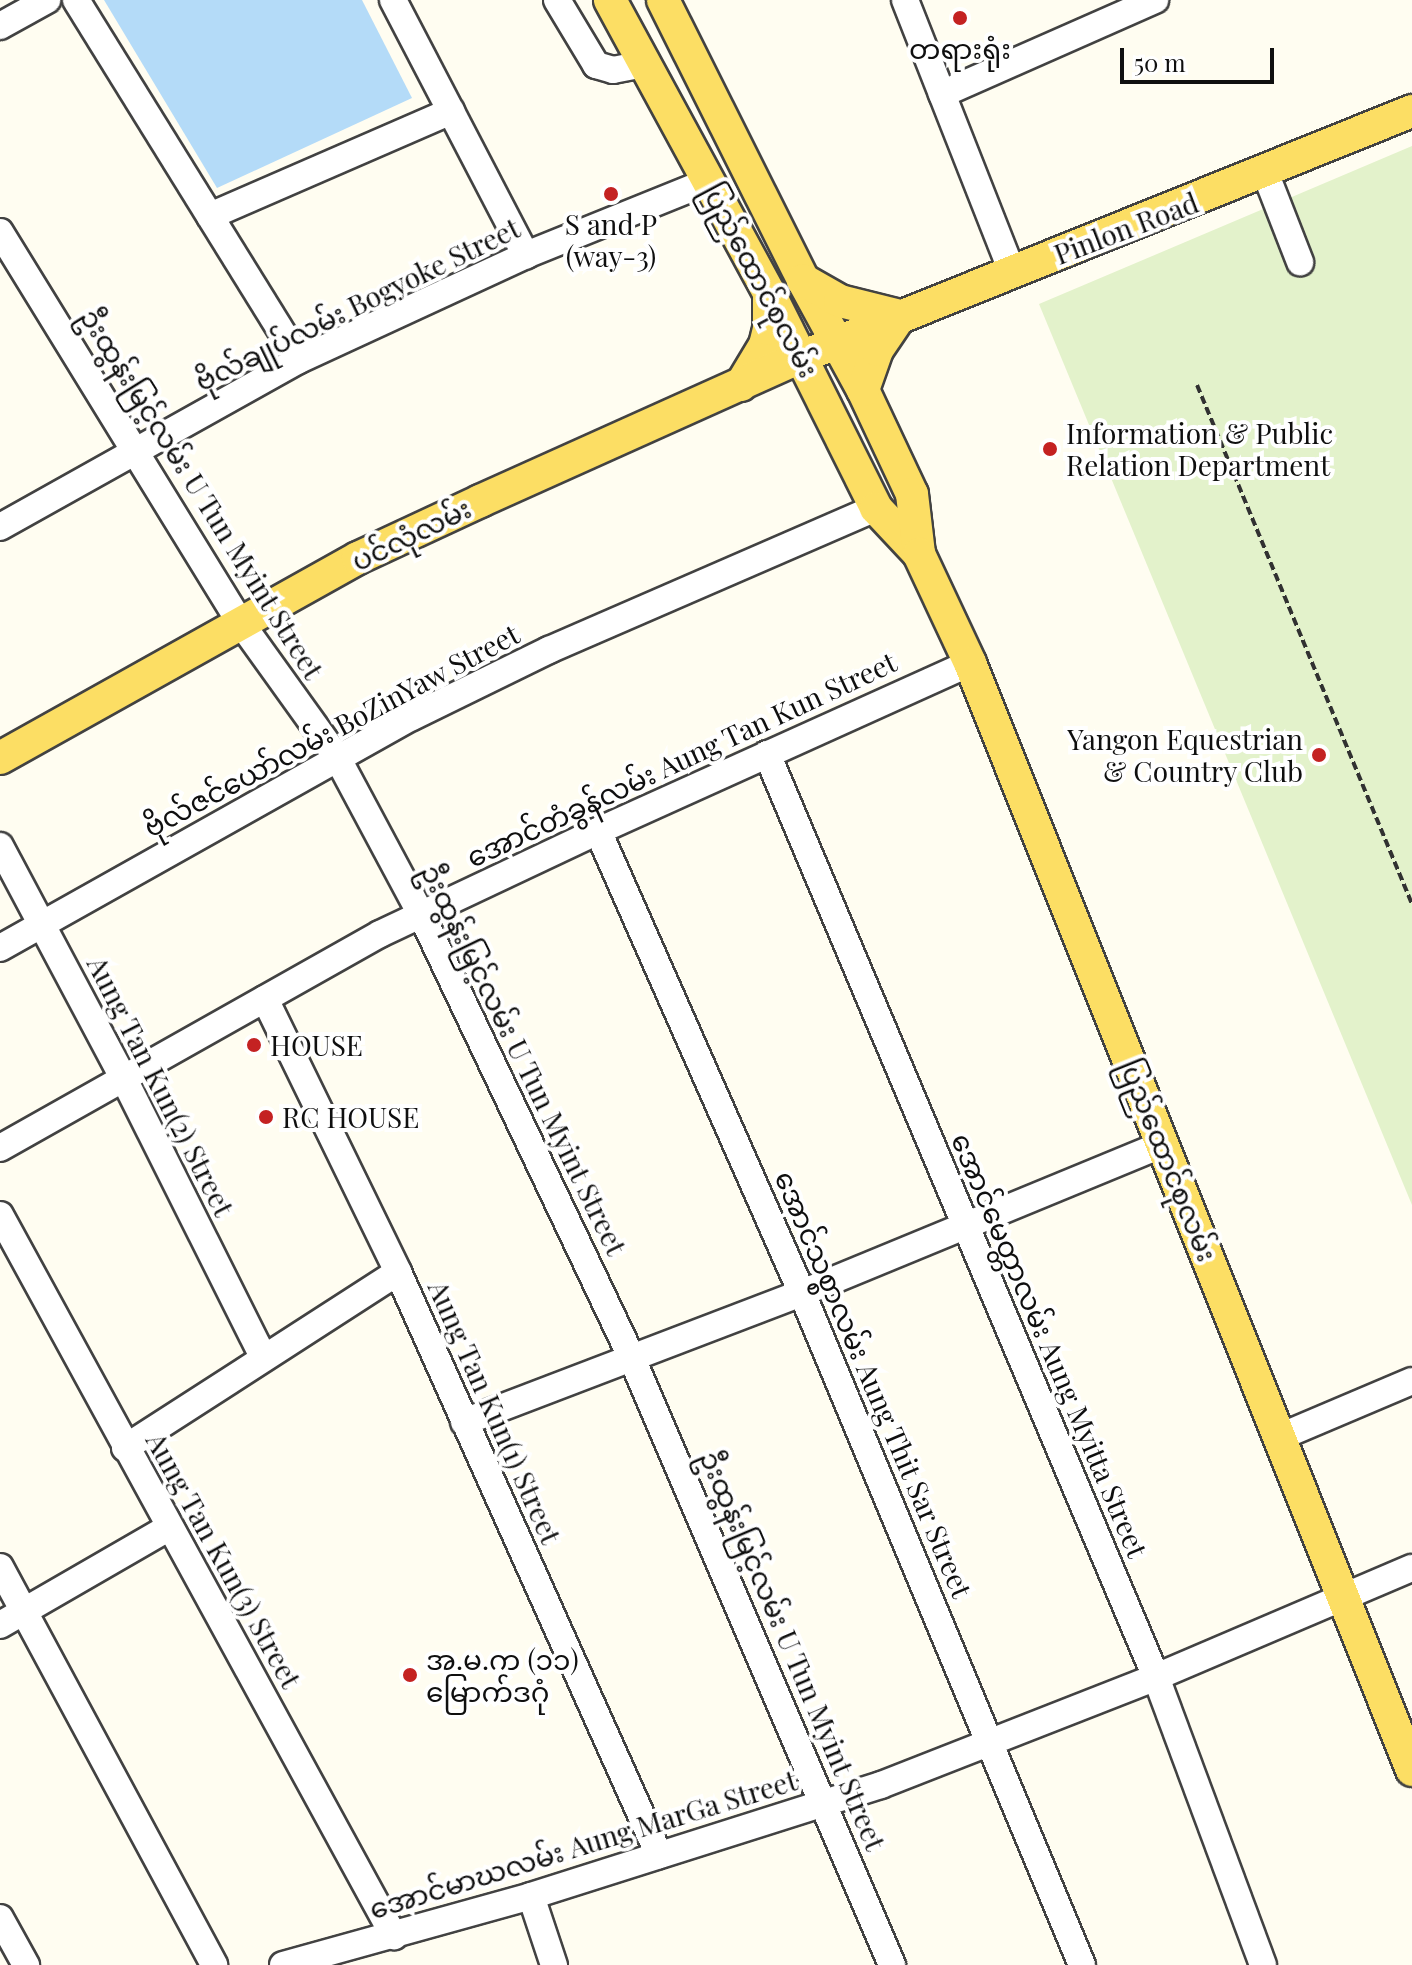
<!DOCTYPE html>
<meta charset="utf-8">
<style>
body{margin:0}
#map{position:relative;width:1412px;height:1965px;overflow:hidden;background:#fffdf1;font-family:"Playfair Display","Noto Sans Myanmar",serif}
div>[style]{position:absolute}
.pitch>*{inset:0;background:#e3f2cb}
.water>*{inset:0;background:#b4dbf8}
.path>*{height:4px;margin-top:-2px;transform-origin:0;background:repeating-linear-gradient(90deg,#313131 0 8px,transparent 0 12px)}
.roads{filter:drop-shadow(2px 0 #424242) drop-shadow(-2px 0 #424242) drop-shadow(0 2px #424242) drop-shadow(0 -2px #424242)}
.minor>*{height:26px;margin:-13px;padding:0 13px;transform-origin:13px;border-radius:13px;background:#fff}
.major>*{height:32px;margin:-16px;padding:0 16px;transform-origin:16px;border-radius:16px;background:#fcde64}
.dots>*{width:22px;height:22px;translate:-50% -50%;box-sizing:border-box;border:4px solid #fff;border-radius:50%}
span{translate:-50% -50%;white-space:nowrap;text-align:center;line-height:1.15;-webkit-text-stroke:8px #fff;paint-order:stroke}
.poi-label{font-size:28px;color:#0f0f0f}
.left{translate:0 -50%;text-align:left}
.right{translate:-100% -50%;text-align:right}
.street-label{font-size:28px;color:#0f0f0f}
.scale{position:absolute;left:1120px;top:48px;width:154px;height:36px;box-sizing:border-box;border:4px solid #0f0f0f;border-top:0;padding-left:10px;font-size:24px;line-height:28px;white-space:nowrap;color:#0f0f0f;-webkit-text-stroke:6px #fff;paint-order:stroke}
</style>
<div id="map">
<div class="pitch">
<div style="clip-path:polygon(1412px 146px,1412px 1205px,1039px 304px)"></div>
</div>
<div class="water">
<div style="clip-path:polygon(104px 0,362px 0,412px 98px,217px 188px)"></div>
</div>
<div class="path">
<div style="left:1197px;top:385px;width:562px;rotate:67.5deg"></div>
</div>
<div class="roads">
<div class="minor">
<div style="left:76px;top:0;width:423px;rotate:58.2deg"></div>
<div style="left:393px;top:0;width:288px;rotate:62.5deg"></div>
<div style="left:557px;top:0;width:76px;rotate:59deg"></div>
<div style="left:596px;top:65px;width:18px;rotate:16deg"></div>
<div style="left:613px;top:70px;width:33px;rotate:-11deg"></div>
<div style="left:905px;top:0;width:292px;rotate:68.5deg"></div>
<div style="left:0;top:26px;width:54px;rotate:-29deg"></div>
<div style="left:942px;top:94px;width:233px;rotate:-23.8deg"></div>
<div style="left:1265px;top:172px;width:97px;rotate:68.7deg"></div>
<div style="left:210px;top:216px;width:263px;rotate:-23.5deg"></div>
<div style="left:0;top:232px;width:458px;rotate:58.4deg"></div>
<div style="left:240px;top:622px;width:166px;rotate:54.3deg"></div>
<div style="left:337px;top:757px;width:178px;rotate:61.9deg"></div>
<div style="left:421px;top:914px;width:489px;rotate:64.6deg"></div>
<div style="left:631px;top:1356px;width:663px;rotate:66.8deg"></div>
<div style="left:0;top:527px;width:342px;rotate:-29.2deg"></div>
<div style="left:299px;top:360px;width:250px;rotate:-24.8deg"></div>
<div style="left:526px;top:255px;width:197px;rotate:-22deg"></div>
<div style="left:767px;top:754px;width:1002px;rotate:67.15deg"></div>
<div style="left:1156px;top:1677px;width:307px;rotate:69.6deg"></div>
<div style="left:598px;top:831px;width:505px;rotate:66.18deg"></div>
<div style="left:802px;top:1293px;width:728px;rotate:67.38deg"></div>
<div style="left:0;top:846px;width:264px;rotate:62deg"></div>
<div style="left:124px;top:1079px;width:310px;rotate:63.4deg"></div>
<div style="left:0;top:948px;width:472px;rotate:-29.3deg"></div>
<div style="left:412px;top:717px;width:153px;rotate:-26.1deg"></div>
<div style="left:549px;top:650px;width:357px;rotate:-23.5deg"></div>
<div style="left:265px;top:999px;width:304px;rotate:64deg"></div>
<div style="left:398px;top:1272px;width:639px;rotate:65.88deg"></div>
<div style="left:0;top:1148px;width:436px;rotate:-29.4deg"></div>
<div style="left:380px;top:934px;width:241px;rotate:-25.3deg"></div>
<div style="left:598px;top:831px;width:408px;rotate:-24.3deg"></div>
<div style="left:0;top:1215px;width:822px;rotate:61.35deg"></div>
<div style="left:464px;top:1422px;width:362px;rotate:-20.9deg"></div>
<div style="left:802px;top:1293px;width:391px;rotate:-22.4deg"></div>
<div style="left:1280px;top:1437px;width:143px;rotate:-23deg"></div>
<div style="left:125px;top:1448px;width:325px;rotate:-32.8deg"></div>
<div style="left:0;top:1567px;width:452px;rotate:61.7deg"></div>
<div style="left:0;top:1625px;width:194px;rotate:-30deg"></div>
<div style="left:531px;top:1896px;width:73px;rotate:71.6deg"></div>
<div style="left:0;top:1918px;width:54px;rotate:61deg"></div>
<div style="left:283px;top:1965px;width:257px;rotate:-15.5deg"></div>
<div style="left:531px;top:1896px;width:367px;rotate:-17.6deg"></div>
<div style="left:881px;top:1785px;width:295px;rotate:-21.4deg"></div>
<div style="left:1156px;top:1677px;width:278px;rotate:-23.1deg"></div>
</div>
<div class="major">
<div style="left:610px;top:0;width:333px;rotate:61.5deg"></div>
<div style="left:769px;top:293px;width:240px;rotate:63.5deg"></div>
<div style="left:876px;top:508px;width:63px;rotate:46.9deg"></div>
<div style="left:663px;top:0;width:313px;rotate:63.4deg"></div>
<div style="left:803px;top:280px;width:125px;rotate:61.4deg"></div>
<div style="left:863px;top:390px;width:115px;rotate:64.8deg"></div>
<div style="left:912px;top:494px;width:60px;rotate:83.3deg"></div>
<div style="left:919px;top:554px;width:120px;rotate:64.9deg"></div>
<div style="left:970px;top:663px;width:1192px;rotate:68.23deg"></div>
<div style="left:803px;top:280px;width:43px;rotate:29.6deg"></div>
<div style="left:840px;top:301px;width:62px;rotate:14deg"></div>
<div style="left:741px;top:385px;width:47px;rotate:-59deg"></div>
<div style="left:765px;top:345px;width:16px;rotate:-76deg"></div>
<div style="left:769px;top:329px;width:33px;rotate:-90deg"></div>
<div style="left:863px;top:390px;width:42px;rotate:-70.7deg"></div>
<div style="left:877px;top:350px;width:41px;rotate:-55.9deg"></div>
<div style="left:0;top:758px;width:410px;rotate:-29.2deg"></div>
<div style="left:358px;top:558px;width:135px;rotate:-25deg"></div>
<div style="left:480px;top:501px;width:352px;rotate:-24.2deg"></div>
<div style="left:801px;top:357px;width:659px;rotate:-21.93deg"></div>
</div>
</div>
<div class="dots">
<div style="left:960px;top:18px;background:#c42222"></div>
<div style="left:611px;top:194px;background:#c42222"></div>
<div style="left:1050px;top:449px;background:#c42222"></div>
<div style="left:1319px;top:755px;background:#c42222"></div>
<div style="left:254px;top:1045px;background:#c42222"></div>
<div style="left:266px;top:1117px;background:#c42222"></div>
<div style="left:410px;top:1675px;background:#c42222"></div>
</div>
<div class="poi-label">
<span style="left:960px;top:48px">တရားရုံး</span>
<span style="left:611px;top:240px">S and P<br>(way-3)</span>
<span class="left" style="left:1066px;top:449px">Information &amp; Public<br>Relation Department</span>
<span class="right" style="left:1303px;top:755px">Yangon Equestrian<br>&amp; Country Club</span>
<span class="left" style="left:270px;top:1045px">HOUSE</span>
<span class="left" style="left:282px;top:1117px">RC HOUSE</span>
<span class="left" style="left:426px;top:1675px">အ.မ.က (၁၁)<br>မြောက်ဒဂုံ</span>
</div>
<div class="street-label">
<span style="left:1126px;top:228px;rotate:-21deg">Pinlon Road</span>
<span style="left:761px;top:280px;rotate:62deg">ပြည်ထောင်စုလမ်း</span>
<span style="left:357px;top:304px;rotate:-26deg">ဗိုလ်ချုပ်လမ်း Bogyoke Street</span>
<span style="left:202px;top:493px;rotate:58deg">ဦးထွန်းမြင့်လမ်း U Tun Myint Street</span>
<span style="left:411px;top:534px;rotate:-26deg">ပင်လုံလမ်း</span>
<span style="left:331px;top:730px;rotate:-28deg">ဗိုလ်ဇင်ယော်လမ်း BoZinYaw Street</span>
<span style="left:681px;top:759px;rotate:-25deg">အောင်တံခွန်လမ်း Aung Tan Kun Street</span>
<span style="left:524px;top:1059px;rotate:64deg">ဦးထွန်းမြင့်လမ်း U Tun Myint Street</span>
<span style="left:161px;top:1086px;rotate:63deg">Aung Tan Kun(2) Street</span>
<span style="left:1169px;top:1160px;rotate:68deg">ပြည်ထောင်စုလမ်း</span>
<span style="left:1050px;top:1345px;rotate:67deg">အောင်မေတ္တာလမ်း Aung Myitta Street</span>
<span style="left:874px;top:1384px;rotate:67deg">အောင်သစ္စာလမ်း Aung Thit Sar Street</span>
<span style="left:495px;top:1412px;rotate:66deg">Aung Tan Kun(1) Street</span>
<span style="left:224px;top:1560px;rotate:61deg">Aung Tan Kun(3) Street</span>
<span style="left:793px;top:1650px;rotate:67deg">ဦးထွန်းမြင့်လမ်း U Tun Myint Street</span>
<span style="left:583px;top:1844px;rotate:-17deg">အောင်မာဃလမ်း Aung MarGa Street</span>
</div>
<div class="scale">50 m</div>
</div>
